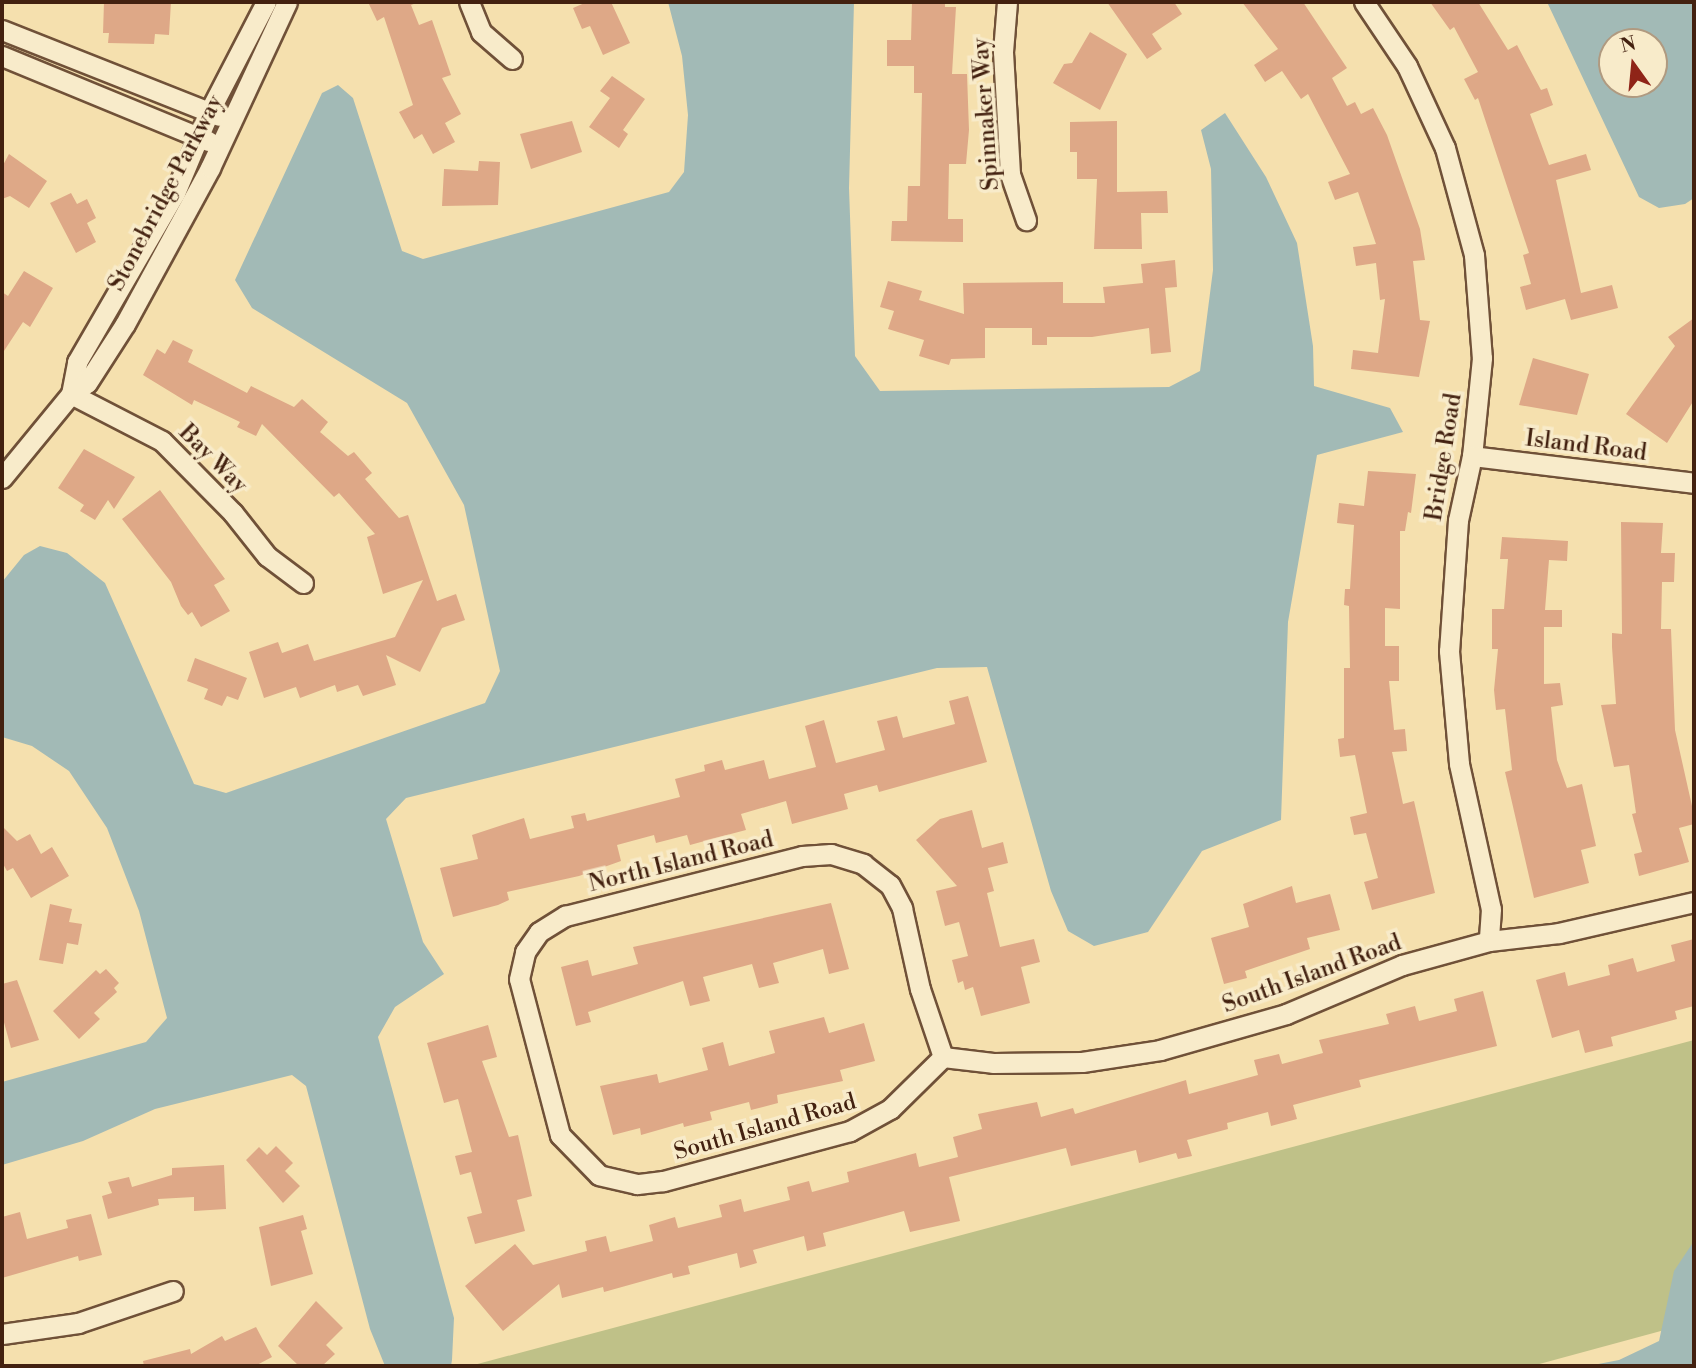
<!DOCTYPE html>
<style>
body{margin:0}
#map{position:relative;width:1696px;height:1368px;overflow:hidden;background:#f5e0ae;font-family:"Libre Bodoni",serif}
div>[style]{position:absolute}
.green>*{inset:0;background:#bfc188}
.water>*{inset:0;background:#a2bab6}
.building>*{inset:0;background:#dea887}
.roads{filter:drop-shadow(2px 0 #705138) drop-shadow(-2px 0 #705138) drop-shadow(0 2px #705138) drop-shadow(0 -2px #705138)}
.minor>*{height:19px;margin:-9.5px;padding:0 9.5px;transform-origin:9.5px;border-radius:9.5px;background:#f8ebca}
span{translate:-50% -50%;white-space:nowrap;text-align:center;line-height:1.15;-webkit-text-stroke:7px #f8ebca;paint-order:stroke}
.street-label{font-size:23px;color:#432110}
.frame{position:absolute;inset:0;border:4px solid #432110;pointer-events:none}
.north{position:absolute;left:1598px;top:28px;width:70px;height:70px;box-sizing:border-box;background:#f8ebca;border:2px solid #b09a80;border-radius:50%;rotate:345deg;font-size:19px;font-weight:700;line-height:28px;text-align:center;color:#432110}
.north::after{content:'';display:block;margin:auto;width:24px;height:32px;background:#8f2418;clip-path:polygon(50% 0,100% 100%,50% 72%,0 100%)}
</style>
<div id="map">
<div class="green">
<div style="clip-path:polygon(1694px 1040px,1694px 1322px,1532px 1366px,470px 1366px)"></div>
</div>
<div class="water">
<div style="clip-path:polygon(668px 2px,854px 2px,849px 188px,855px 356px,880px 391px,1169px 387px,1200px 371px,1213px 270px,1211px 169px,1201px 130px,1225px 113px,1266px 177px,1297px 243px,1313px 346px,1314px 386px,1390px 408px,1403px 432px,1317px 455px,1288px 622px,1281px 820px,1202px 851px,1148px 932px,1094px 946px,1068px 931px,1051px 891px,987px 667px,937px 668px,406px 798px,386px 819px,423px 942px,444px 974px,395px 1007px,378px 1037px,454px 1318px,452px 1360px,451px 1366px,385px 1366px,370px 1329px,306px 1086px,292px 1075px,155px 1109px,83px 1141px,2px 1165px,2px 1082px,146px 1042px,167px 1018px,139px 911px,107px 828px,69px 771px,32px 746px,2px 737px,2px 582px,24px 555px,40px 546px,67px 553px,105px 583px,194px 784px,226px 793px,485px 703px,500px 671px,464px 505px,407px 403px,252px 308px,235px 280px,322px 93px,338px 85px,353px 98px,402px 251px,423px 259px,669px 192px,684px 172px,688px 115px,682px 56px)"></div>
<div style="clip-path:polygon(evenodd,1547px 2px,1694px 2px,1694px 198px,1685px 204px,1659px 208px,1639px 197px,1547px 2px,1612px 42px,1654px 42px,1654px 84px,1612px 84px,1612px 42px)"></div>
<div style="clip-path:polygon(1694px 1241px,1694px 1366px,1588px 1366px,1619px 1360px,1659px 1341px,1674px 1271px)"></div>
</div>
<div class="building">
<div style="clip-path:polygon(104px 2px,171px 2px,169px 35px,155px 34px,154px 44px,108px 43px,109px 33px,103px 33px)"></div>
<div style="clip-path:polygon(368px 2px,419px 2px,411px 5px,419px 25px,432px 20px,451px 75px,442px 78px,461px 114px,445px 123px,455px 142px,433px 154px,422px 134px,414px 139px,399px 112px,413px 105px,384px 17px,377px 21px)"></div>
<div style="clip-path:polygon(587px 2px,611px 2px,630px 43px,603px 55px,590px 26px,582px 29px,573px 8px)"></div>
<div style="clip-path:polygon(912px 2px,945px 2px,945px 7px,956px 7px,952px 74px,967px 74px,969px 130px,966px 164px,949px 164px,948px 219px,963px 219px,963px 242px,891px 241px,892px 221px,907px 221px,908px 186px,920px 186px,922px 93px,914px 93px,914px 66px,887px 66px,887px 40px,911px 40px)"></div>
<div style="clip-path:polygon(1107px 2px,1174px 2px,1182px 14px,1152px 34px,1162px 49px,1147px 59px)"></div>
<div style="clip-path:polygon(1242px 2px,1303px 2px,1347px 68px,1332px 78px,1347px 106px,1355px 102px,1361px 114px,1373px 108px,1387px 135px,1420px 229px,1425px 260px,1413px 261px,1420px 320px,1430px 321px,1419px 377px,1351px 369px,1353px 350px,1378px 353px,1385px 299px,1380px 300px,1376px 263px,1356px 266px,1353px 247px,1376px 244px,1358px 192px,1335px 200px,1328px 182px,1350px 174px,1308px 94px,1301px 99px,1282px 71px,1265px 82px,1254px 65px,1278px 49px)"></div>
<div style="clip-path:polygon(1430px 2px,1478px 2px,1508px 50px,1517px 45px,1541px 90px,1547px 88px,1553px 105px,1530px 114px,1549px 165px,1586px 154px,1591px 170px,1556px 180px,1581px 293px,1612px 285px,1618px 308px,1571px 320px,1565px 299px,1526px 310px,1520px 287px,1531px 284px,1523px 255px,1529px 253px,1478px 98px,1475px 100px,1464px 79px,1478px 72px,1454px 27px,1450px 30px)"></div>
<div style="clip-path:polygon(1090px 32px,1127px 54px,1100px 110px,1053px 83px,1064px 64px,1072px 63px)"></div>
<div style="clip-path:polygon(612px 76px,645px 99px,623px 130px,628px 134px,619px 148px,589px 127px,610px 98px,600px 91px)"></div>
<div style="clip-path:polygon(572px 121px,582px 152px,531px 169px,520px 134px)"></div>
<div style="clip-path:polygon(1117px 121px,1117px 192px,1167px 191px,1168px 213px,1141px 213px,1142px 249px,1094px 249px,1097px 179px,1077px 179px,1077px 152px,1070px 152px,1070px 122px)"></div>
<div style="clip-path:polygon(9px 154px,47px 181px,29px 208px,10px 196px,2px 199px,2px 167px)"></div>
<div style="clip-path:polygon(479px 161px,500px 162px,498px 205px,442px 206px,444px 169px,478px 171px)"></div>
<div style="clip-path:polygon(71px 193px,77px 204px,87px 199px,96px 218px,87px 223px,96px 242px,76px 253px,50px 203px)"></div>
<div style="clip-path:polygon(1175px 260px,1177px 287px,1165px 288px,1171px 352px,1151px 354px,1149px 328px,1092px 337px,1047px 337px,1047px 345px,1032px 345px,1032px 328px,985px 328px,985px 358px,951px 359px,949px 365px,919px 356px,924px 340px,888px 329px,894px 311px,880px 307px,888px 281px,922px 291px,919px 300px,964px 314px,963px 283px,1063px 282px,1063px 303px,1105px 303px,1103px 287px,1143px 283px,1141px 264px)"></div>
<div style="clip-path:polygon(24px 271px,53px 288px,30px 327px,23px 322px,2px 354px,2px 292px,8px 296px)"></div>
<div style="clip-path:polygon(1694px 318px,1694px 400px,1667px 443px,1626px 414px,1675px 346px,1668px 337px)"></div>
<div style="clip-path:polygon(173px 340px,193px 350px,188px 362px,247px 393px,251px 386px,294px 407px,302px 399px,328px 422px,320px 432px,348px 456px,354px 452px,372px 473px,365px 479px,399px 518px,408px 515px,437px 601px,456px 594px,465px 620px,442px 628px,420px 672px,386px 655px,396px 685px,363px 696px,358px 685px,337px 692px,335px 685px,300px 698px,296px 687px,264px 698px,249px 652px,278px 642px,282px 653px,308px 644px,314px 661px,395px 637px,423px 580px,383px 594px,367px 537px,375px 534px,339px 493px,334px 497px,262px 424px,256px 436px,237px 427px,240px 422px,194px 400px,192px 405px,143px 375px,157px 349px,165px 354px)"></div>
<div style="clip-path:polygon(1533px 358px,1589px 374px,1577px 415px,1519px 405px)"></div>
<div style="clip-path:polygon(84px 449px,135px 477px,114px 509px,108px 500px,95px 520px,80px 511px,84px 505px,58px 488px)"></div>
<div style="clip-path:polygon(1368px 471px,1416px 474px,1411px 513px,1408px 512px,1405px 531px,1400px 531px,1400px 609px,1385px 608px,1385px 646px,1399px 646px,1399px 681px,1389px 681px,1394px 730px,1405px 729px,1407px 751px,1392px 752px,1403px 804px,1414px 801px,1435px 893px,1372px 910px,1364px 882px,1378px 878px,1366px 833px,1354px 835px,1350px 817px,1367px 813px,1355px 755px,1340px 757px,1338px 739px,1344px 738px,1344px 668px,1350px 668px,1349px 606px,1344px 605px,1345px 589px,1350px 589px,1354px 525px,1337px 523px,1339px 503px,1364px 506px)"></div>
<div style="clip-path:polygon(160px 490px,225px 579px,214px 585px,230px 611px,201px 627px,192px 612px,188px 615px,181px 606px,171px 582px,122px 519px)"></div>
<div style="clip-path:polygon(1621px 522px,1663px 523px,1661px 553px,1675px 553px,1674px 582px,1662px 582px,1661px 629px,1671px 629px,1675px 730px,1694px 815px,1694px 824px,1679px 828px,1689px 862px,1639px 876px,1634px 854px,1642px 852px,1632px 814px,1636px 813px,1629px 765px,1614px 767px,1601px 705px,1616px 704px,1612px 647px,1612px 633px,1622px 634px)"></div>
<div style="clip-path:polygon(1502px 537px,1568px 541px,1567px 561px,1549px 560px,1545px 610px,1562px 610px,1562px 627px,1544px 627px,1544px 684px,1560px 683px,1563px 705px,1551px 707px,1557px 760px,1567px 788px,1582px 784px,1596px 846px,1581px 850px,1589px 883px,1534px 898px,1505px 772px,1512px 770px,1505px 709px,1496px 710px,1494px 690px,1498px 649px,1492px 649px,1492px 609px,1504px 609px,1508px 559px,1500px 559px)"></div>
<div style="clip-path:polygon(195px 658px,247px 678px,238px 700px,227px 696px,222px 706px,204px 699px,208px 689px,187px 681px)"></div>
<div style="clip-path:polygon(968px 696px,987px 762px,879px 792px,877px 785px,844px 794px,848px 809px,792px 824px,786px 801px,741px 814px,746px 830px,723px 836px,690px 845px,687px 835px,656px 843px,654px 835px,617px 845px,621px 861px,579px 876px,507px 892px,509px 900px,498px 905px,453px 917px,440px 868px,478px 859px,472px 835px,524px 818px,530px 839px,574px 828px,571px 816px,585px 813px,587px 821px,680px 797px,675px 779px,705px 771px,704px 765px,722px 760px,725px 770px,764px 760px,769px 779px,816px 767px,805px 726px,824px 720px,836px 763px,885px 750px,877px 721px,897px 716px,903px 738px,955px 724px,949px 701px)"></div>
<div style="clip-path:polygon(972px 810px,982px 848px,1003px 842px,1008px 863px,988px 868px,994px 891px,987px 893px,1000px 947px,1034px 939px,1040px 962px,1021px 967px,1030px 1003px,981px 1016px,973px 987px,965px 990px,963px 981px,958px 983px,952px 960px,968px 956px,959px 922px,945px 926px,936px 891px,957px 886px,916px 840px,940px 819px)"></div>
<div style="clip-path:polygon(2px 826px,17px 841px,30px 834px,41px 854px,52px 847px,69px 876px,31px 898px,13px 868px,7px 871px,2px 862px)"></div>
<div style="clip-path:polygon(1292px 886px,1296px 903px,1330px 894px,1340px 930px,1307px 938px,1310px 949px,1245px 971px,1247px 978px,1224px 984px,1211px 938px,1249px 927px,1243px 904px)"></div>
<div style="clip-path:polygon(831px 903px,849px 969px,829px 974px,823px 949px,773px 963px,779px 983px,759px 988px,752px 964px,703px 977px,710px 1001px,690px 1006px,683px 981px,588px 1012px,591px 1022px,576px 1026px,561px 967px,588px 960px,592px 976px,638px 964px,633px 947px)"></div>
<div style="clip-path:polygon(50px 904px,72px 909px,69px 922px,82px 924px,78px 945px,67px 943px,63px 964px,39px 960px)"></div>
<div style="clip-path:polygon(1694px 939px,1694px 1006px,1675px 1011px,1677px 1019px,1611px 1037px,1613px 1046px,1585px 1053px,1579px 1030px,1552px 1038px,1536px 980px,1565px 972px,1568px 986px,1610px 975px,1608px 965px,1633px 958px,1637px 972px,1675px 961px,1671px 945px)"></div>
<div style="clip-path:polygon(106px 969px,119px 983px,114px 988px,117px 992px,94px 1013px,100px 1019px,79px 1039px,53px 1011px,96px 970px,100px 974px)"></div>
<div style="clip-path:polygon(17px 980px,39px 1040px,11px 1048px,2px 1015px,2px 984px)"></div>
<div style="clip-path:polygon(1483px 991px,1497px 1046px,1359px 1080px,1361px 1087px,1293px 1105px,1297px 1119px,1271px 1126px,1268px 1112px,1227px 1123px,1228px 1129px,1187px 1140px,1192px 1156px,1178px 1159px,1176px 1153px,1139px 1163px,1136px 1150px,1071px 1166px,1066px 1148px,949px 1177px,960px 1221px,910px 1232px,904px 1211px,823px 1233px,826px 1246px,807px 1251px,804px 1236px,753px 1250px,757px 1263px,740px 1268px,737px 1253px,688px 1266px,690px 1274px,673px 1278px,672px 1273px,604px 1292px,603px 1287px,562px 1298px,559px 1284px,503px 1331px,465px 1286px,515px 1244px,533px 1265px,587px 1251px,585px 1241px,606px 1236px,610px 1252px,653px 1241px,649px 1225px,675px 1217px,678px 1228px,722px 1217px,719px 1205px,741px 1199px,744px 1212px,790px 1200px,787px 1187px,809px 1181px,812px 1192px,849px 1182px,847px 1172px,916px 1153px,919px 1167px,958px 1157px,953px 1137px,982px 1129px,978px 1114px,1037px 1102px,1041px 1117px,1073px 1108px,1075px 1114px,1186px 1080px,1189px 1094px,1258px 1075px,1254px 1060px,1279px 1054px,1282px 1064px,1323px 1053px,1319px 1040px,1389px 1024px,1386px 1014px,1415px 1006px,1419px 1021px,1457px 1011px,1454px 999px)"></div>
<div style="clip-path:polygon(824px 1017px,829px 1033px,864px 1023px,875px 1061px,840px 1070px,843px 1081px,777px 1095px,778px 1103px,751px 1110px,749px 1102px,710px 1112px,712px 1120px,684px 1127px,683px 1123px,641px 1135px,640px 1128px,613px 1135px,600px 1086px,657px 1074px,659px 1083px,708px 1070px,702px 1048px,723px 1042px,729px 1066px,775px 1053px,769px 1031px)"></div>
<div style="clip-path:polygon(488px 1025px,497px 1057px,482px 1061px,509px 1137px,518px 1135px,532px 1196px,517px 1200px,525px 1231px,475px 1244px,467px 1217px,482px 1213px,471px 1172px,460px 1175px,455px 1156px,472px 1152px,458px 1099px,444px 1103px,427px 1043px)"></div>
<div style="clip-path:polygon(276px 1146px,293px 1163px,285px 1171px,300px 1186px,283px 1203px,246px 1160px,259px 1147px,267px 1155px)"></div>
<div style="clip-path:polygon(224px 1165px,226px 1209px,194px 1211px,194px 1197px,158px 1199px,159px 1205px,108px 1219px,102px 1196px,112px 1193px,108px 1182px,129px 1177px,132px 1187px,172px 1175px,172px 1168px)"></div>
<div style="clip-path:polygon(20px 1212px,27px 1239px,68px 1228px,66px 1220px,91px 1214px,102px 1255px,79px 1261px,78px 1256px,2px 1278px,2px 1217px)"></div>
<div style="clip-path:polygon(303px 1215px,307px 1229px,301px 1231px,313px 1274px,271px 1286px,259px 1227px)"></div>
<div style="clip-path:polygon(316px 1301px,343px 1328px,326px 1345px,335px 1354px,322px 1366px,299px 1366px,278px 1346px)"></div>
<div style="clip-path:polygon(256px 1327px,272px 1357px,255px 1366px,144px 1366px,143px 1361px,190px 1349px,191px 1354px,222px 1336px,225px 1341px)"></div>
</div>
<div class="roads">
<div class="minor">
<div style="left:469px;top:2px;width:32px;rotate:68deg"></div>
<div style="left:481px;top:32px;width:41px;rotate:41.1deg"></div>
<div style="left:1007px;top:2px;width:50px;rotate:94.6deg"></div>
<div style="left:1003px;top:52px;width:122px;rotate:86.7deg"></div>
<div style="left:1010px;top:174px;width:49px;rotate:70.8deg"></div>
<div style="left:1364px;top:2px;width:77px;rotate:56.1deg"></div>
<div style="left:1407px;top:66px;width:90px;rotate:65.1deg"></div>
<div style="left:1445px;top:148px;width:111px;rotate:74.8deg"></div>
<div style="left:1474px;top:255px;width:103px;rotate:85.6deg"></div>
<div style="left:1482px;top:358px;width:99px;rotate:95.8deg"></div>
<div style="left:1472px;top:456px;width:66px;rotate:102.3deg"></div>
<div style="left:1458px;top:520px;width:131px;rotate:93.9deg"></div>
<div style="left:1449px;top:651px;width:113px;rotate:84.9deg"></div>
<div style="left:1459px;top:764px;width:148px;rotate:77.6deg"></div>
<div style="left:1491px;top:909px;width:32px;rotate:94deg"></div>
<div style="left:2px;top:30px;width:233px;rotate:21.6deg"></div>
<div style="left:2px;top:56px;width:223px;rotate:22.4deg"></div>
<div style="left:71px;top:394px;width:33px;rotate:-79deg"></div>
<div style="left:77px;top:362px;width:195px;rotate:-59.9deg"></div>
<div style="left:175px;top:193px;width:88px;rotate:-67.2deg"></div>
<div style="left:209px;top:112px;width:124px;rotate:-62.6deg"></div>
<div style="left:71px;top:394px;width:102px;rotate:27.3deg"></div>
<div style="left:162px;top:441px;width:101px;rotate:45.4deg"></div>
<div style="left:233px;top:513px;width:55px;rotate:51.7deg"></div>
<div style="left:267px;top:556px;width:45px;rotate:36.9deg"></div>
<div style="left:1472px;top:456px;width:224px;rotate:6.9deg"></div>
<div style="left:2px;top:478px;width:109px;rotate:-50.6deg"></div>
<div style="left:71px;top:394px;width:19px;rotate:-35deg"></div>
<div style="left:87px;top:383px;width:70px;rotate:-57.2deg"></div>
<div style="left:125px;top:324px;width:178px;rotate:-61.4deg"></div>
<div style="left:210px;top:168px;width:183px;rotate:-65.1deg"></div>
<div style="left:831px;top:854px;width:34px;rotate:17deg"></div>
<div style="left:863px;top:864px;width:34px;rotate:38deg"></div>
<div style="left:890px;top:885px;width:26px;rotate:62deg"></div>
<div style="left:902px;top:908px;width:83px;rotate:77.5deg"></div>
<div style="left:920px;top:989px;width:72px;rotate:71.3deg"></div>
<div style="left:943px;top:1057px;width:74px;rotate:135.5deg"></div>
<div style="left:890px;top:1109px;width:46px;rotate:151.2deg"></div>
<div style="left:850px;top:1131px;width:194px;rotate:165deg"></div>
<div style="left:663px;top:1181px;width:26px;rotate:173deg"></div>
<div style="left:637px;top:1184px;width:39px;rotate:-167deg"></div>
<div style="left:599px;top:1175px;width:56px;rotate:-134.3deg"></div>
<div style="left:560px;top:1135px;width:161px;rotate:-104.7deg"></div>
<div style="left:519px;top:979px;width:28px;rotate:-77deg"></div>
<div style="left:525px;top:952px;width:24px;rotate:-55deg"></div>
<div style="left:539px;top:932px;width:31px;rotate:-32deg"></div>
<div style="left:565px;top:916px;width:244px;rotate:-14.2deg"></div>
<div style="left:802px;top:856px;width:29px;rotate:-4deg"></div>
<div style="left:943px;top:1057px;width:50px;rotate:6.8deg"></div>
<div style="left:993px;top:1063px;width:89px;rotate:-0.6deg"></div>
<div style="left:1082px;top:1062px;width:79px;rotate:-8.7deg"></div>
<div style="left:1160px;top:1050px;width:131px;rotate:-15.9deg"></div>
<div style="left:1286px;top:1014px;width:126px;rotate:-22.9deg"></div>
<div style="left:1402px;top:965px;width:90px;rotate:-15.4deg"></div>
<div style="left:1489px;top:941px;width:70px;rotate:-6.5deg"></div>
<div style="left:1559px;top:933px;width:139px;rotate:-12.9deg"></div>
<div style="left:2px;top:1334px;width:77px;rotate:-8.2deg"></div>
<div style="left:78px;top:1323px;width:100px;rotate:-18.6deg"></div>
</div>
</div>
<div class="street-label">
<span style="left:986px;top:114px;rotate:-94deg">Spinnaker Way</span>
<span style="left:166px;top:193px;rotate:-62deg">Stonebridge Parkway</span>
<span style="left:1586px;top:446px;rotate:7deg">Island Road</span>
<span style="left:1444px;top:457px;rotate:-81deg">Bridge Road</span>
<span style="left:213px;top:459px;rotate:45deg">Bay Way</span>
<span style="left:681px;top:862px;rotate:-14deg">North Island Road</span>
<span style="left:1312px;top:974px;rotate:-20deg">South Island Road</span>
<span style="left:765px;top:1127px;rotate:-16deg">South Island Road</span>
</div>
<div class="frame"></div>
<div class="north">N</div>
</div>
